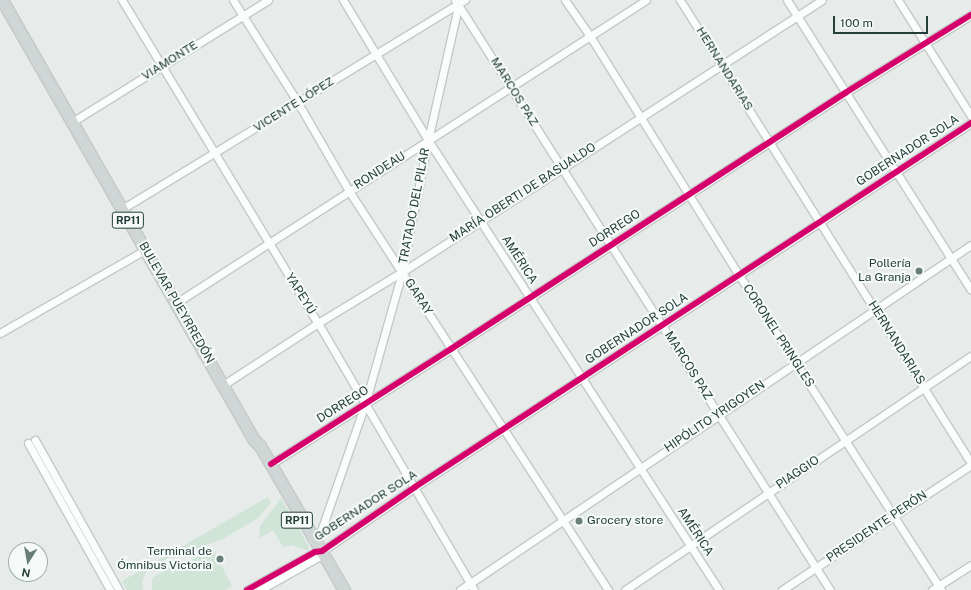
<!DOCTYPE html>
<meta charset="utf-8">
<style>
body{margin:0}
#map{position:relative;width:971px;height:590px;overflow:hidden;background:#e7ecea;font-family:"Public Sans",sans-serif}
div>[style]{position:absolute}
.green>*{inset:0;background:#d1e4d8}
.roads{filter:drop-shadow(1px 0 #c4c9c7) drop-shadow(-1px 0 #c4c9c7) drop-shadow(0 1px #c4c9c7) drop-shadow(0 -1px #c4c9c7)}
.street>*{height:7px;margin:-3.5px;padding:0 3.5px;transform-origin:3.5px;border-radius:3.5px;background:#fbfcfc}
.primary>*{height:11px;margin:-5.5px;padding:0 5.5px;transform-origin:5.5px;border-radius:5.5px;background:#cfd6d5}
.cycleway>*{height:6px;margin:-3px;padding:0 3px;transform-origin:3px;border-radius:3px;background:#d6006c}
.dots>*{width:11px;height:11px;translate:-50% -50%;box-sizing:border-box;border:2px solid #f5faf8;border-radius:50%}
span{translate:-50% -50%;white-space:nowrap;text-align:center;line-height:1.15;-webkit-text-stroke:4px #f5faf8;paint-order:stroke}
.shield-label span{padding:1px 3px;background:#f5faf8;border:1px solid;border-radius:3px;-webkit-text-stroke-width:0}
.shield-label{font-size:11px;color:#243f3a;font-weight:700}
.street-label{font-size:12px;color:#243f3a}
.poi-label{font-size:12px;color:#243f3a}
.right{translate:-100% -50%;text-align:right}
.left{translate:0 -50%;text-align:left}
.north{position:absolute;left:8px;top:542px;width:40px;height:40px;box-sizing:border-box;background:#f5faf8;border:1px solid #a1afac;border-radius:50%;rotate:191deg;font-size:11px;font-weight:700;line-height:16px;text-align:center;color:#243f3a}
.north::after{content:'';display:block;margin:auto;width:14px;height:18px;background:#687c78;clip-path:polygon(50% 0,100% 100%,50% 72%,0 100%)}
.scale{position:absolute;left:833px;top:16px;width:95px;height:18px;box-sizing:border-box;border:2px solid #243f3a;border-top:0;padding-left:5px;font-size:12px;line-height:14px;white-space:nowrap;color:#243f3a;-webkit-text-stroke:3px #f5faf8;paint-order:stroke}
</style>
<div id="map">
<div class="green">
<div style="clip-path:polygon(268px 497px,271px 503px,257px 519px,221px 540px,168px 558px,146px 572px,142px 582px,143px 590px,127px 590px,122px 581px)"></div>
<div style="clip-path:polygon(281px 498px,309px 547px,308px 551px,292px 545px,283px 547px,273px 530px,259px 539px,260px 526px)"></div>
<div style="clip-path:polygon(214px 551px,232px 586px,226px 590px,152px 590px,152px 580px,156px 575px,178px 564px)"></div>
</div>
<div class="roads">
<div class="street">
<div style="left:122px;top:0;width:378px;rotate:58.8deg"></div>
<div style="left:318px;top:323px;width:309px;rotate:59.7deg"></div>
<div style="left:233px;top:0;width:122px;rotate:57.7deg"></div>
<div style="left:298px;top:103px;width:102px;rotate:59.9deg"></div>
<div style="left:349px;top:191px;width:476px;rotate:57deg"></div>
<div style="left:343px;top:0;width:164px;rotate:58.7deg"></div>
<div style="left:428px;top:140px;width:536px;rotate:57.11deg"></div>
<div style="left:455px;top:0;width:699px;rotate:57.56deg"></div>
<div style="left:565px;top:0;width:44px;rotate:55.2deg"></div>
<div style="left:590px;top:36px;width:282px;rotate:58.1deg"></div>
<div style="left:739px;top:275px;width:374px;rotate:57.3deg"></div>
<div style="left:680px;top:0;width:547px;rotate:57.85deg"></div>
<div style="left:787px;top:0;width:343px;rotate:57.6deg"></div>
<div style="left:898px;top:0;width:137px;rotate:57.8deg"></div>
<div style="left:72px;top:122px;width:231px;rotate:-31.9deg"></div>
<div style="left:122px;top:209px;width:402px;rotate:-31.4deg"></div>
<div style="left:176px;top:303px;width:559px;rotate:-32.81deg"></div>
<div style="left:0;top:333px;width:167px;rotate:-29.8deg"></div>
<div style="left:223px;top:385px;width:113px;rotate:-33.1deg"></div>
<div style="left:318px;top:323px;width:98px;rotate:-31.3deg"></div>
<div style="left:402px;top:272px;width:500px;rotate:-32.93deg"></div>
<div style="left:35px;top:440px;width:172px;rotate:60.8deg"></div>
<div style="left:28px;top:443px;width:168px;rotate:60.8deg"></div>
<div style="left:271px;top:464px;width:214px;rotate:-32.6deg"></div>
<div style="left:451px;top:349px;width:470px;rotate:-33deg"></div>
<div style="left:845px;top:93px;width:148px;rotate:-31.8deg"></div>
<div style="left:312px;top:540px;width:13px;rotate:-45deg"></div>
<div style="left:321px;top:531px;width:134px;rotate:-70.9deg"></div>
<div style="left:365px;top:404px;width:137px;rotate:-74.3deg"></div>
<div style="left:402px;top:272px;width:135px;rotate:-78.9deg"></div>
<div style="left:428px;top:140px;width:141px;rotate:-77.3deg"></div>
<div style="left:247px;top:590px;width:78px;rotate:-29.2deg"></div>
<div style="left:315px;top:552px;width:7px;rotate:-8deg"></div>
<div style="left:322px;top:551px;width:113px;rotate:-34.5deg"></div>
<div style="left:415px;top:487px;width:665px;rotate:-33.21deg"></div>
<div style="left:260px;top:590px;width:67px;rotate:-29.6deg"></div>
<div style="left:318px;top:557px;width:7px;rotate:-56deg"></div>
<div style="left:460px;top:590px;width:617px;rotate:-34.03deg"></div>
<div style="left:625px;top:590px;width:418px;rotate:-34.1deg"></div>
<div style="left:782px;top:590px;width:227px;rotate:-33.5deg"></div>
<div style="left:932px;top:590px;width:46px;rotate:-32.7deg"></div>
</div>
<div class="primary">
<div style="left:2px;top:0;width:507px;rotate:60.2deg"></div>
<div style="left:254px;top:440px;width:8px;rotate:45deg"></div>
<div style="left:260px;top:446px;width:167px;rotate:59.7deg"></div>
</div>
</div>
<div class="cycleway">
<div style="left:271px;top:464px;width:214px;rotate:-32.6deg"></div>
<div style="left:451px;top:349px;width:470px;rotate:-33deg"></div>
<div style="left:845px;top:93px;width:148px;rotate:-31.8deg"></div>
<div style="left:247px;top:590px;width:78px;rotate:-29.2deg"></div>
<div style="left:315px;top:552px;width:7px;rotate:-8deg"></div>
<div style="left:322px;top:551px;width:113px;rotate:-34.5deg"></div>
<div style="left:415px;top:487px;width:665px;rotate:-33.21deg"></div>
</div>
<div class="dots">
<div style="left:919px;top:271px;background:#687c78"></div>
<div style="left:579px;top:521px;background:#687c78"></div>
<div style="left:220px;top:559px;background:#687c78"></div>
</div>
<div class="shield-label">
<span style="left:128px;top:220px">RP11</span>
<span style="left:297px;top:520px">RP11</span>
</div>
<div class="street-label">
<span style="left:170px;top:61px;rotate:-32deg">VIAMONTE</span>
<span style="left:724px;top:69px;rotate:58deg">HERNANDARIAS</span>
<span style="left:514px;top:92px;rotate:58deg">MARCOS PAZ</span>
<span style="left:294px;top:105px;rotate:-32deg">VICENTE LÓPEZ</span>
<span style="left:908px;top:151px;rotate:-33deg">GOBERNADOR SOLA</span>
<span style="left:380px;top:171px;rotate:-33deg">RONDEAU</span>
<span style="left:523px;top:193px;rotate:-33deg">MARÍA OBERTI DE BASUALDO</span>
<span style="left:415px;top:206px;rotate:-79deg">TRATADO DEL PILAR</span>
<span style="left:615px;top:229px;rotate:-33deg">DORREGO</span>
<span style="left:519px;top:260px;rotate:57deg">AMÉRICA</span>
<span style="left:300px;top:294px;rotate:58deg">YAPEYÚ</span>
<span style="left:418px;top:297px;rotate:57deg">GARAY</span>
<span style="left:176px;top:303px;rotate:60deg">BULEVAR PUEYRREDÓN</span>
<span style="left:637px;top:329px;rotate:-33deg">GOBERNADOR SOLA</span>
<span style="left:778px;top:336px;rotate:57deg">CORONEL PRINGLES</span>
<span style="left:896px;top:343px;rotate:58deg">HERNANDARIAS</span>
<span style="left:688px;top:366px;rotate:58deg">MARCOS PAZ</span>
<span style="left:343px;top:405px;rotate:-32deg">DORREGO</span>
<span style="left:715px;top:417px;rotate:-34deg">HIPÓLITO YRIGOYEN</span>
<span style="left:798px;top:473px;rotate:-34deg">PIAGGIO</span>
<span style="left:366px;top:506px;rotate:-33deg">GOBERNADOR SOLA</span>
<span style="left:877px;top:527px;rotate:-34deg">PRESIDENTE PERÓN</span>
<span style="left:695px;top:532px;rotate:57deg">AMÉRICA</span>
</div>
<div class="poi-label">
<span class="right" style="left:911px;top:271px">Pollería<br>La Granja</span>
<span class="left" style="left:587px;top:521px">Grocery store</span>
<span class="right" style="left:212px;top:559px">Terminal de<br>Ómnibus Victoria</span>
</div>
<div class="north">N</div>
<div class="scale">100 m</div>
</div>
